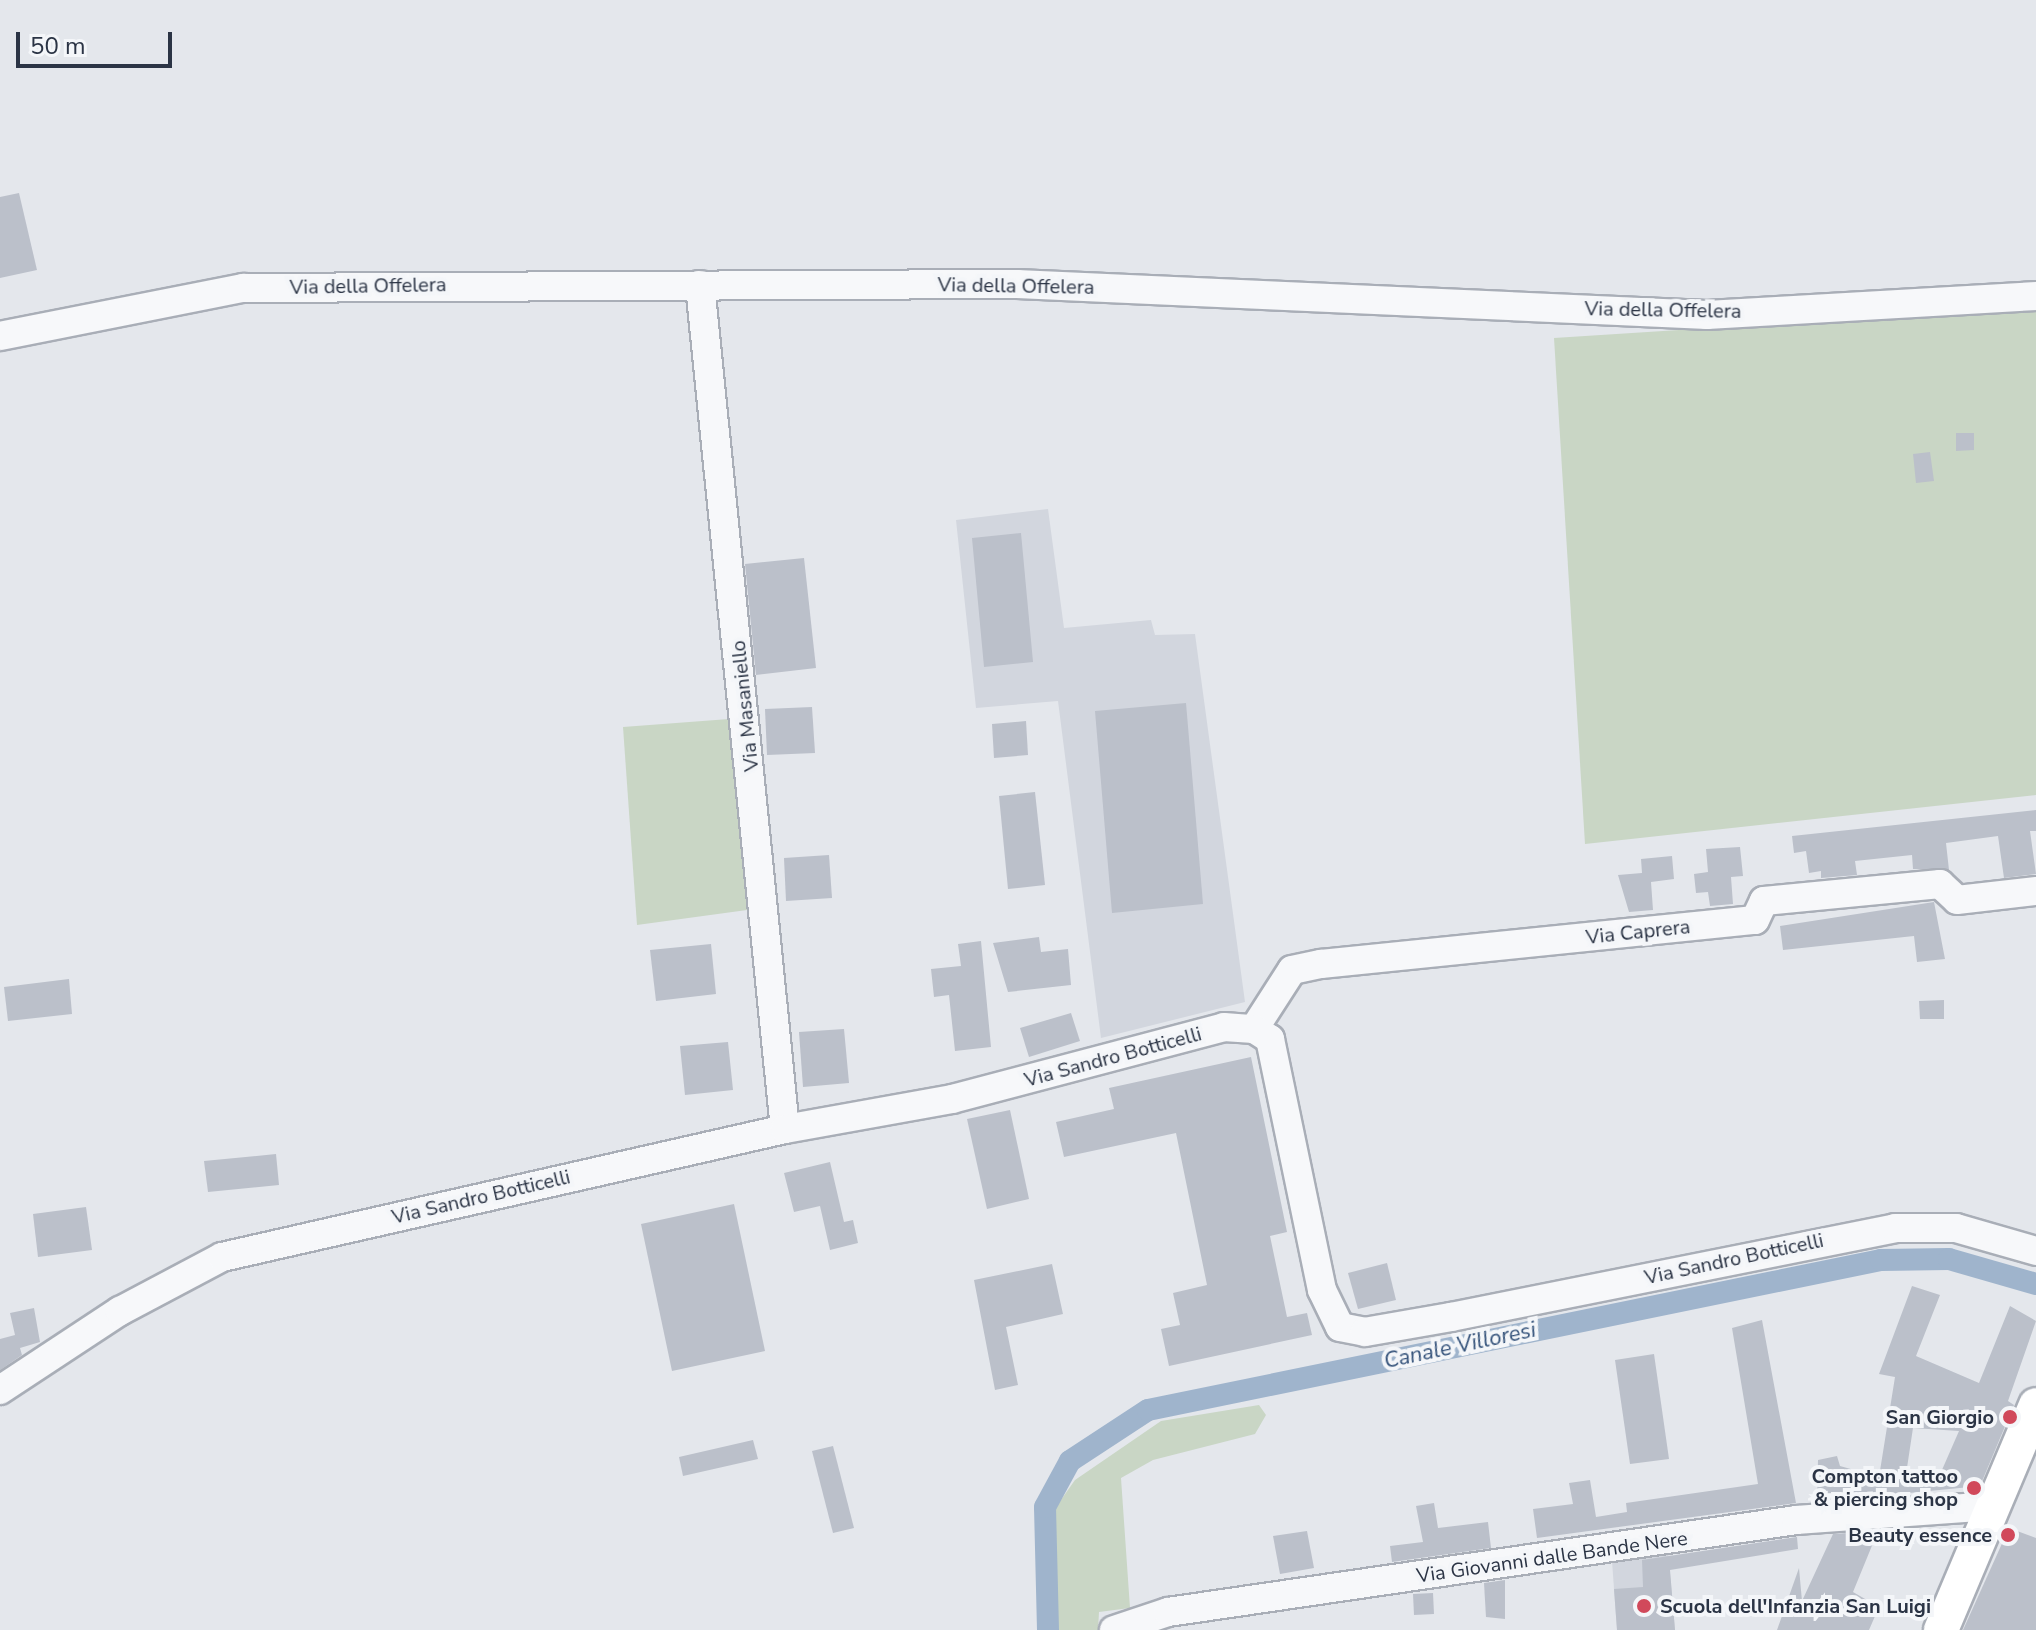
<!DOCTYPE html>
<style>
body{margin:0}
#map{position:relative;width:2036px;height:1630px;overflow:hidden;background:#e4e7ec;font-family:"Nunito Sans",sans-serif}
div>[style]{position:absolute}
.built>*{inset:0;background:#d2d6de}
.green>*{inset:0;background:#c9d6c5}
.canal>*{height:22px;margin:-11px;padding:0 11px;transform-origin:11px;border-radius:11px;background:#9fb4cc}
.building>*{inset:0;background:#bbc0ca}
.roads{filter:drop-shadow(2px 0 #a9aeb7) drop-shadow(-2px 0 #a9aeb7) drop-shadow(0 2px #a9aeb7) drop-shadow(0 -2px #a9aeb7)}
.minor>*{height:28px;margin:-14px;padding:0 14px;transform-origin:14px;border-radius:14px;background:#f7f8fa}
.major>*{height:34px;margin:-17px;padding:0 17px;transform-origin:17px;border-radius:17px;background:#fff}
.dots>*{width:22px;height:22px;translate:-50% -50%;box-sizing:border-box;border:4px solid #f4f6f9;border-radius:50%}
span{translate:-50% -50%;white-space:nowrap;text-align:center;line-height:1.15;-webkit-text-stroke:8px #f4f6f9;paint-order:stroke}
.street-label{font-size:20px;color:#2b3445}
.poi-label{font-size:20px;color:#2b3445;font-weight:700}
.right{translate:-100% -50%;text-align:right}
.left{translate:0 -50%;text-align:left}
.water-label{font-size:22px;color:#34527a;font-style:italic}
.scale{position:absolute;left:16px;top:32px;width:156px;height:36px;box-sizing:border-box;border:4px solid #2b3445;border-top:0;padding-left:10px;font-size:24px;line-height:28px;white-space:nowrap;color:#2b3445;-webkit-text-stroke:6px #f4f6f9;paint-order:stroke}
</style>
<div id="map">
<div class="built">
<div style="clip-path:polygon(1048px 509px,1064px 628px,1151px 620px,1155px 635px,1195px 634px,1245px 1002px,1101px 1038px,1058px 701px,976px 708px,956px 520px)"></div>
<div style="clip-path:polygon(1668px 1551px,1675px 1630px,1617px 1630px,1612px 1561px)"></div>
</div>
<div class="green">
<div style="clip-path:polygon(2036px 307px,2036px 795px,1585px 844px,1554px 338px)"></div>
<div style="clip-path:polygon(729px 719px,747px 910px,637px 925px,623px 727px)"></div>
<div style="clip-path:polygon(1259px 1405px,1266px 1415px,1255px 1434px,1153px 1460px,1121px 1478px,1130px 1608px,1099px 1612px,1098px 1630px,1055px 1630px,1051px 1542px,1056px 1507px,1075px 1480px,1161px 1421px)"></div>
</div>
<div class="canal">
<div style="left:1048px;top:1630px;width:123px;rotate:-91.4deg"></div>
<div style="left:1045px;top:1507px;width:52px;rotate:-61.5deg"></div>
<div style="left:1070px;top:1461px;width:93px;rotate:-33.2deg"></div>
<div style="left:1148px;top:1410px;width:748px;rotate:-11.57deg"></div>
<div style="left:1881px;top:1260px;width:68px;rotate:-0.8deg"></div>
<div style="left:1949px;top:1259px;width:91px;rotate:16deg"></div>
</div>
<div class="building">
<div style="clip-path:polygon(19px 193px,37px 270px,0 278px,0 197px)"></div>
<div style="clip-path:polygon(1956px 433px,1974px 433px,1974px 450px,1956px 451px)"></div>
<div style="clip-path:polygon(1930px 452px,1934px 481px,1916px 483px,1913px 454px)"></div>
<div style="clip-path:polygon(1021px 533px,1033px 662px,984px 667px,972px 538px)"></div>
<div style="clip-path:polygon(804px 558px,816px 668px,756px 675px,745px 564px)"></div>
<div style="clip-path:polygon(1186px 703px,1203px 904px,1112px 913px,1095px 711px)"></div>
<div style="clip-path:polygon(812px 707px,815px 753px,767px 755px,765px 709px)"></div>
<div style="clip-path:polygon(1026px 721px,1028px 755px,994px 758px,992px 724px)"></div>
<div style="clip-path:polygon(1035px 792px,1045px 885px,1008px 889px,999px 796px)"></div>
<div style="clip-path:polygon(2036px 810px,2036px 831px,2030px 831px,2036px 874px,2004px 878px,1998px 836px,1946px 843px,1949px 870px,1913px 869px,1912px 855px,1855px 861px,1857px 875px,1821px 878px,1821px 871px,1809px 873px,1806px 851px,1794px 853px,1792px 836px)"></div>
<div style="clip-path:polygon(1740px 847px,1743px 876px,1731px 877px,1733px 904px,1710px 906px,1708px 892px,1696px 893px,1694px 874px,1708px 872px,1706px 849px)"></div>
<div style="clip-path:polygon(829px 855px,832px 898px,786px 901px,784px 858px)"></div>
<div style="clip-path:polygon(1672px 856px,1674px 879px,1651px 882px,1653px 910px,1629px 912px,1618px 875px,1642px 873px,1641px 859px)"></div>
<div style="clip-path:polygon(1934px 902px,1945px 959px,1917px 962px,1914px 936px,1783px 950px,1780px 926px)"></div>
<div style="clip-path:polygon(1039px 937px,1041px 952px,1068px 949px,1071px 985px,1008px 992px,993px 943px)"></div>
<div style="clip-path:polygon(981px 941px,991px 1047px,955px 1051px,949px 995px,934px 997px,931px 969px,961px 966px,958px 944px)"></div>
<div style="clip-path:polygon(711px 944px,716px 994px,656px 1001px,650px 950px)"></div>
<div style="clip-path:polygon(69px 979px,72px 1014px,8px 1021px,4px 987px)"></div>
<div style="clip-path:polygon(1944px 1000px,1944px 1019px,1920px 1019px,1919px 1001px)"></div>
<div style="clip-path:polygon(1071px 1013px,1080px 1041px,1029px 1057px,1020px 1028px)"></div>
<div style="clip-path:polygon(844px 1029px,849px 1083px,803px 1087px,799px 1032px)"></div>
<div style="clip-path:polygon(728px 1042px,733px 1090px,685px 1095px,680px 1046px)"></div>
<div style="clip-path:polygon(1251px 1057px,1287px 1232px,1270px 1236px,1287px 1317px,1307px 1313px,1312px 1335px,1169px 1366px,1161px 1329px,1180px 1325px,1173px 1293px,1207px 1285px,1176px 1133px,1064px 1157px,1056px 1122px,1114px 1109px,1109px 1088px)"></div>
<div style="clip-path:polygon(1010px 1110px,1029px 1199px,987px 1209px,967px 1119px)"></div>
<div style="clip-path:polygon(276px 1154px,279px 1185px,208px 1192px,204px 1161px)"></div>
<div style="clip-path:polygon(830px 1162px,844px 1222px,853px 1220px,858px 1243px,830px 1250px,820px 1206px,794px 1212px,784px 1173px)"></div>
<div style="clip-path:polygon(734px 1204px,765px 1351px,672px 1371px,641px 1224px)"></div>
<div style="clip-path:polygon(86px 1207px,92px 1250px,38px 1257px,33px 1214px)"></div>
<div style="clip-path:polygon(1387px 1263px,1396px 1300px,1358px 1309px,1348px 1273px)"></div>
<div style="clip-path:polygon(1052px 1264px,1063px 1314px,1006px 1327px,1018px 1385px,995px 1390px,974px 1280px)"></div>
<div style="clip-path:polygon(evenodd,1912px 1286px,1940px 1295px,1916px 1356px,1979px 1383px,2010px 1306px,2036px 1321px,2008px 1401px,2014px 1405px,1980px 1486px,1817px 1502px,1818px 1460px,1837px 1456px,1840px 1466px,1879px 1477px,1895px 1377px,1879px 1374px,1912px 1286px,1913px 1428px,1959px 1431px,1938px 1479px,1905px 1481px,1913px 1428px)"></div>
<div style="clip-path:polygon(34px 1308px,40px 1342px,20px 1348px,22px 1355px,0 1370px,0 1339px,15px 1335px,10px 1313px)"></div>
<div style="clip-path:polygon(1762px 1320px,1796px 1503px,1537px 1538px,1533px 1509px,1573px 1504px,1569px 1483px,1590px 1480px,1596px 1517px,1627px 1512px,1626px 1503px,1758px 1484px,1732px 1328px)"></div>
<div style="clip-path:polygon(1654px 1354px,1669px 1459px,1630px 1464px,1615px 1360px)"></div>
<div style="clip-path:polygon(753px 1440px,758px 1459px,683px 1476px,679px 1457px)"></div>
<div style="clip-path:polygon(833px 1446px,854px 1528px,833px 1533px,812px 1451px)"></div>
<div style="clip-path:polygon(1434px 1503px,1438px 1528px,1488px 1522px,1491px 1548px,1392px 1562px,1390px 1546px,1423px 1542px,1416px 1506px)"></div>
<div style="clip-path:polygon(2009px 1528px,2036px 1538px,2036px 1630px,1963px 1630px)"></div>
<div style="clip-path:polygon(1307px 1531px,1314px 1568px,1280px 1574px,1273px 1536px)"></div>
<div style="clip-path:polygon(1878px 1531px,1853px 1592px,1879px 1607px,1869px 1630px,1777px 1630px,1799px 1568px,1802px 1601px,1833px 1534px)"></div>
<div style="clip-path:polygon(1797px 1537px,1798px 1549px,1670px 1570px,1675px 1630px,1617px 1630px,1614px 1589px,1643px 1587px,1642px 1560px)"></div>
<div style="clip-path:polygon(1505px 1580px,1505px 1619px,1486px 1617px,1484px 1583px)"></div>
<div style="clip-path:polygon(1433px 1593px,1434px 1614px,1414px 1615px,1413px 1594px)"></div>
</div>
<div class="roads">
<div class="minor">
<div style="left:700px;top:285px;width:848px;rotate:84.25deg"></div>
<div style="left:0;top:336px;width:248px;rotate:-11.2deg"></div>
<div style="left:243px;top:288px;width:774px;rotate:-0.3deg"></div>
<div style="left:1017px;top:284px;width:691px;rotate:2.57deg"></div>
<div style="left:1707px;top:315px;width:330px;rotate:-3.3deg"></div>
<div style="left:1254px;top:1029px;width:70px;rotate:-57.2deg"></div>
<div style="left:1292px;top:970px;width:30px;rotate:-12deg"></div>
<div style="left:1321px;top:964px;width:436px;rotate:-5.8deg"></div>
<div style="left:1755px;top:920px;width:21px;rotate:-65deg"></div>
<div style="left:1764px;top:901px;width:177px;rotate:-5.5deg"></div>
<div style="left:1940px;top:884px;width:23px;rotate:43deg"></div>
<div style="left:1957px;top:900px;width:80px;rotate:-6.5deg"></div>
<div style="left:0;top:1390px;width:144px;rotate:-33.4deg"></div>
<div style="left:120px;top:1311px;width:115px;rotate:-27.9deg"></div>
<div style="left:222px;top:1257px;width:577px;rotate:-12.81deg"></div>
<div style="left:785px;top:1129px;width:170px;rotate:-10.2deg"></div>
<div style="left:952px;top:1099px;width:281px;rotate:-14.8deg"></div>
<div style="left:1224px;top:1027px;width:30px;rotate:4deg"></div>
<div style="left:1254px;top:1029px;width:19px;rotate:32deg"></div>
<div style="left:1270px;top:1039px;width:256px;rotate:78.3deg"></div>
<div style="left:1322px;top:1290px;width:41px;rotate:64.1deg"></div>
<div style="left:1340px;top:1327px;width:25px;rotate:11deg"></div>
<div style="left:1365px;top:1332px;width:87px;rotate:-9.9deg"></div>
<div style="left:1451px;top:1317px;width:453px;rotate:-11.3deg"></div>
<div style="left:1895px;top:1228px;width:61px"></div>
<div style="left:1956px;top:1228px;width:83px;rotate:16deg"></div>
<div style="left:1114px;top:1630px;width:57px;rotate:-18.4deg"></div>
<div style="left:1168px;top:1612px;width:635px;rotate:-8.33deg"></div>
<div style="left:1796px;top:1520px;width:197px;rotate:-4.1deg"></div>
</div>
<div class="major">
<div style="left:1941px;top:1630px;width:244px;rotate:-67.1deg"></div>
</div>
</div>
<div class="dots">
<div style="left:2010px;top:1417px;background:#d1495b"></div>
<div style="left:1974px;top:1488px;background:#d1495b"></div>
<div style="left:2008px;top:1535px;background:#d1495b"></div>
<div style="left:1644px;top:1606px;background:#d1495b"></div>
</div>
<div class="street-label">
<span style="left:368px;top:286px;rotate:-1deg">Via della Offelera</span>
<span style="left:1016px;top:286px;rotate:1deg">Via della Offelera</span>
<span style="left:1663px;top:310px;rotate:1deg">Via della Offelera</span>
<span style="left:745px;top:706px;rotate:-96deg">Via Masaniello</span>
<span style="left:1638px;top:932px;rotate:-6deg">Via Caprera</span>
<span style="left:1113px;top:1057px;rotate:-15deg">Via Sandro Botticelli</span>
<span style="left:481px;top:1197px;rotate:-13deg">Via Sandro Botticelli</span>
<span style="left:1734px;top:1259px;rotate:-12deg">Via Sandro Botticelli</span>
<span style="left:1552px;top:1557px;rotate:-8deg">Via Giovanni dalle Bande Nere</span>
</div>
<div class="poi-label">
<span class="right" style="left:1994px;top:1417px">San Giorgio</span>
<span class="right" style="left:1958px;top:1488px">Compton tattoo<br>&amp; piercing shop</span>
<span class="right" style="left:1992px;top:1535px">Beauty essence</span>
<span class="left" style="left:1660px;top:1606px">Scuola dell'Infanzia San Luigi</span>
</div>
<div class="water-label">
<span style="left:1460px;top:1346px;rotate:-12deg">Canale Villoresi</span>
</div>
<div class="scale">50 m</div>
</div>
